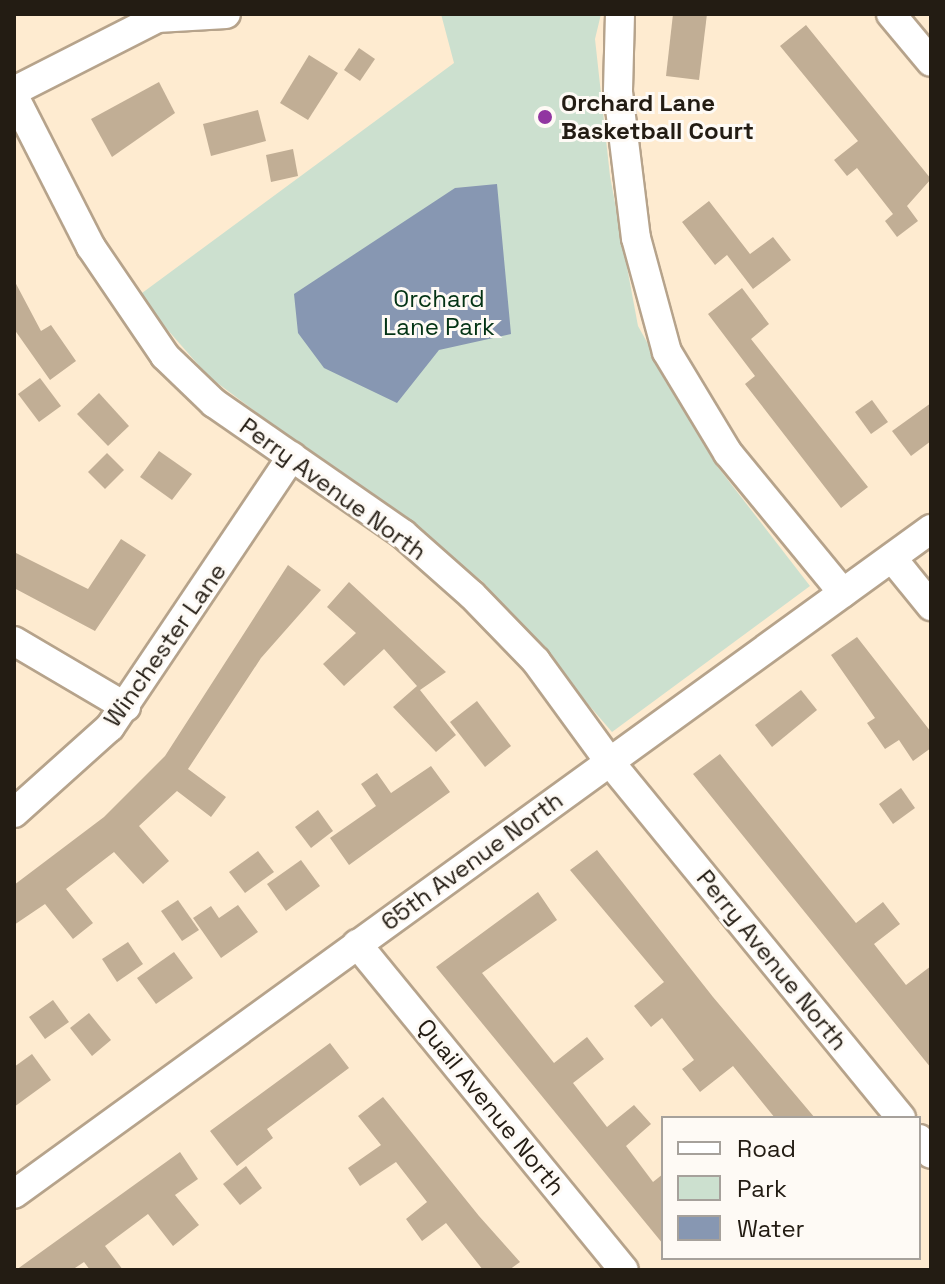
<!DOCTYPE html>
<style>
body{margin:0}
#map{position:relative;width:945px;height:1284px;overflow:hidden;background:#feebd0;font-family:"Space Grotesk",sans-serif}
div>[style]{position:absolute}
.green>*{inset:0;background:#cce0cf}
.water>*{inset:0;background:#8797b2}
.building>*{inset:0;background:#c1ae95}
.roads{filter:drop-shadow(2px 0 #b6a38b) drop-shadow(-2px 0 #b6a38b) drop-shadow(0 2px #b6a38b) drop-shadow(0 -2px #b6a38b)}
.minor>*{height:28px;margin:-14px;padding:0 14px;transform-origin:14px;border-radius:14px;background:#fff}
.dots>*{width:22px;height:22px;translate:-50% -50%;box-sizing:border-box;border:4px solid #fefaf5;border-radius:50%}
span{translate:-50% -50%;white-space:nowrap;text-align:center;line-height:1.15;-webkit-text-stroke:6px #fefaf5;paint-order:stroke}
.poi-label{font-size:24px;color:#231c13;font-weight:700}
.left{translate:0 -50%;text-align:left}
.park-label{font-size:24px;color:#033314}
.street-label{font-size:24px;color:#231c13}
.frame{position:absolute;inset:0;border:16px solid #231c13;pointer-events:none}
.legend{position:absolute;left:661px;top:1116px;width:260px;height:144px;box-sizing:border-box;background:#fefaf5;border:2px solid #a6a19b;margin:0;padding:10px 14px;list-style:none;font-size:24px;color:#231c13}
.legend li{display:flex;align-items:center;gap:16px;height:40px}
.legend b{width:40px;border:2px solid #a6a19b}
</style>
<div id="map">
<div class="green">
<div style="clip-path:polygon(441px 14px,601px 14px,595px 39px,610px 176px,638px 326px,714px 462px,810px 586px,612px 732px,482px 581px,208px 376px,138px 296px,454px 63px)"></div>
</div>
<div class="water">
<div style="clip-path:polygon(497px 184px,511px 334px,439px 350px,397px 403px,324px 368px,298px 333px,294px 294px,455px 188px)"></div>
</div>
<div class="building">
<div style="clip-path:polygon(673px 14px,707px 14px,699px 80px,666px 76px)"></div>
<div style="clip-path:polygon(806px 25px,931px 179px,907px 206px,918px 221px,897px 237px,885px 221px,893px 214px,857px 168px,847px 176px,834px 160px,858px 141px,780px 46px)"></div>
<div style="clip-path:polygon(359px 48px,375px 59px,360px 81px,344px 70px)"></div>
<div style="clip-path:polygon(309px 55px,338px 73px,308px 120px,280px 103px)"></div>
<div style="clip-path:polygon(159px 82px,175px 113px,112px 157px,91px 119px)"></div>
<div style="clip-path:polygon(258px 110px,266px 141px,211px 156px,203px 124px)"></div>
<div style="clip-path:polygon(293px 149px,298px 176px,271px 182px,266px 155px)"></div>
<div style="clip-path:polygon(709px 201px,750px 254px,773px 237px,791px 260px,753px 289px,727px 255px,715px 265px,682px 222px)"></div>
<div style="clip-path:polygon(14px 280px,41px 331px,51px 325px,76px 361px,50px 380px,14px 329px)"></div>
<div style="clip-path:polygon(742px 288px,769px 324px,751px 339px,868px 487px,841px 508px,745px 384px,755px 376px,708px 314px)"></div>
<div style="clip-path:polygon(40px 378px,61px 406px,39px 422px,18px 394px)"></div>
<div style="clip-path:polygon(99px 393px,129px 426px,108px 446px,77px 414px)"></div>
<div style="clip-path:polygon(872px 400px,888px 422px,871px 434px,855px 412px)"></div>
<div style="clip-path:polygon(931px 403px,931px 441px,911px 456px,892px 431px)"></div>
<div style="clip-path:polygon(159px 451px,192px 474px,172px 500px,140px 477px)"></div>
<div style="clip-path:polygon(107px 453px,124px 470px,105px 489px,88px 472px)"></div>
<div style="clip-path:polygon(121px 539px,146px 555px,95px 631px,14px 588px,14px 552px,88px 589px)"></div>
<div style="clip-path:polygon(288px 565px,321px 590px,261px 658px,188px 769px,226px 797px,211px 817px,177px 791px,139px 826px,169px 861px,143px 884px,114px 852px,66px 889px,93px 923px,73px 939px,45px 904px,14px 925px,14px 885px,104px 817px,165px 756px)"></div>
<div style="clip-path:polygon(349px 582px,446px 672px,420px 690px,456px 735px,436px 752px,393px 707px,417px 686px,384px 649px,344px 686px,323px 664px,356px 633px,327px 607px)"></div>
<div style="clip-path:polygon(857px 637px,931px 732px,931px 748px,913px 761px,899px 740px,885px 749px,867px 723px,875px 718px,831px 655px)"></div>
<div style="clip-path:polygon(801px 690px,817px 710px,772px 747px,755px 725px)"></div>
<div style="clip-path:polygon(477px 701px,511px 746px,485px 767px,450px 722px)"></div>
<div style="clip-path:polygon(720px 754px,856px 923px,883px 902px,900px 924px,874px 944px,906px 985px,931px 966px,931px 1068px,693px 774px)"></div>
<div style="clip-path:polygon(431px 766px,450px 792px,349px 865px,330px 838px,376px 806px,361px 784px,377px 773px,391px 793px)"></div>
<div style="clip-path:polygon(901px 788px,915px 808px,893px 824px,879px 804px)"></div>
<div style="clip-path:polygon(318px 810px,333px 831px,311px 848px,295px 827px)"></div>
<div style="clip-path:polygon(597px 850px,713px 997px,815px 1118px,775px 1118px,733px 1066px,700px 1092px,682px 1069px,694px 1060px,662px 1018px,651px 1027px,634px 1006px,664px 982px,570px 870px)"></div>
<div style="clip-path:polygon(258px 851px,274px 872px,245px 893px,229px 872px)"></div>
<div style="clip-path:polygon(301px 860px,320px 886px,286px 911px,267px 884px)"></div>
<div style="clip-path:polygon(538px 892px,557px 920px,482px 973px,554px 1063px,587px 1037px,604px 1059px,573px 1083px,607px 1127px,634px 1105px,651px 1124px,626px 1146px,653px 1182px,663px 1174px,663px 1244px,436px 967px)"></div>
<div style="clip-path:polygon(178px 900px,199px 930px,182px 941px,161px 911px)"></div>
<div style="clip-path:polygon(238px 905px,258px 932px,221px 958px,193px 918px,211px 906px,219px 918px)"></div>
<div style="clip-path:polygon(128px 942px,143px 964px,117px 982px,102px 959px)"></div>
<div style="clip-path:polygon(174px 952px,193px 978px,156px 1004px,137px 978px)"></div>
<div style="clip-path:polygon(53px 1000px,69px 1022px,45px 1039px,29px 1017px)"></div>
<div style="clip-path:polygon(89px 1013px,111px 1040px,92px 1056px,70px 1028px)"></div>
<div style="clip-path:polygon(330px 1043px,349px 1068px,267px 1129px,273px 1138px,237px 1166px,210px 1131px)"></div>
<div style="clip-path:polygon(32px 1054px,51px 1080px,14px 1107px,14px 1067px)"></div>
<div style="clip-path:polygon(383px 1097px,479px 1216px,520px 1262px,509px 1270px,483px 1270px,446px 1223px,422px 1241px,406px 1219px,427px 1202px,396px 1162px,360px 1186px,348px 1168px,381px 1145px,358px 1116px)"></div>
<div style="clip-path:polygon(180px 1152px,198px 1179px,175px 1195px,199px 1225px,173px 1246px,148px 1214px,105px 1246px,123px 1270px,90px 1270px,84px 1262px,72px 1270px,16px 1270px)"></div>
<div style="clip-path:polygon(246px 1166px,262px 1188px,240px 1205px,223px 1184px)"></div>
</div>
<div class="roads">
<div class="minor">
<div style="left:620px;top:14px;width:78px;rotate:91.5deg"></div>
<div style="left:618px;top:92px;width:147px;rotate:83deg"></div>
<div style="left:636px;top:238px;width:118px;rotate:74.8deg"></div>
<div style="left:667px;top:352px;width:118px;rotate:58.9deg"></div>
<div style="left:728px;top:453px;width:181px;rotate:50.6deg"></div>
<div style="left:891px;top:14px;width:62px;rotate:50.2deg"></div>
<div style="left:14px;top:91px;width:161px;rotate:-27deg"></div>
<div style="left:157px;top:18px;width:69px;rotate:-3.3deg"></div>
<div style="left:14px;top:96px;width:169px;rotate:63deg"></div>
<div style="left:91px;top:247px;width:132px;rotate:55.8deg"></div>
<div style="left:165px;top:356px;width:68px;rotate:43.8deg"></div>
<div style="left:214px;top:403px;width:230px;rotate:34.7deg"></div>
<div style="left:403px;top:534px;width:92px;rotate:41.5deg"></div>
<div style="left:472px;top:595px;width:92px;rotate:45.9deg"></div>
<div style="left:536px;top:661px;width:124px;rotate:53.9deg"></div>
<div style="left:609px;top:761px;width:461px;rotate:50.7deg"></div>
<div style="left:892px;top:558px;width:62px;rotate:50.9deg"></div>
<div style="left:14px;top:641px;width:130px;rotate:30.5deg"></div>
<div style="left:14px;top:813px;width:129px;rotate:-41.9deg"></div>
<div style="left:110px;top:727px;width:326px;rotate:-56.1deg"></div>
<div style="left:357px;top:944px;width:421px;rotate:50.7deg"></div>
<div style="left:919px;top:1139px;width:19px;rotate:51deg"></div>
<div style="left:14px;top:1194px;width:1133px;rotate:-35.95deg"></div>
</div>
</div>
<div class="dots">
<div style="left:545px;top:117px;background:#9136a1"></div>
</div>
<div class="poi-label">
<span class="left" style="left:561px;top:117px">Orchard Lane<br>Basketball Court</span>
</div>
<div class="park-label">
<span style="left:439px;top:313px">Orchard<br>Lane Park</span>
</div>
<div class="street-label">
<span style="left:333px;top:489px;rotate:36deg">Perry Avenue North</span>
<span style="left:165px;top:645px;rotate:-55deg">Winchester Lane</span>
<span style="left:472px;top:861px;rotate:-36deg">65th Avenue North</span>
<span style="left:772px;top:960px;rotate:51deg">Perry Avenue North</span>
<span style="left:491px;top:1107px;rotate:51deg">Quail Avenue North</span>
</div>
<div class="frame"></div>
<ul class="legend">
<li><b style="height:10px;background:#fff"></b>Road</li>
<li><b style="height:22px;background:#cce0cf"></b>Park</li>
<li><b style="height:22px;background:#8797b2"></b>Water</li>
</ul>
</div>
